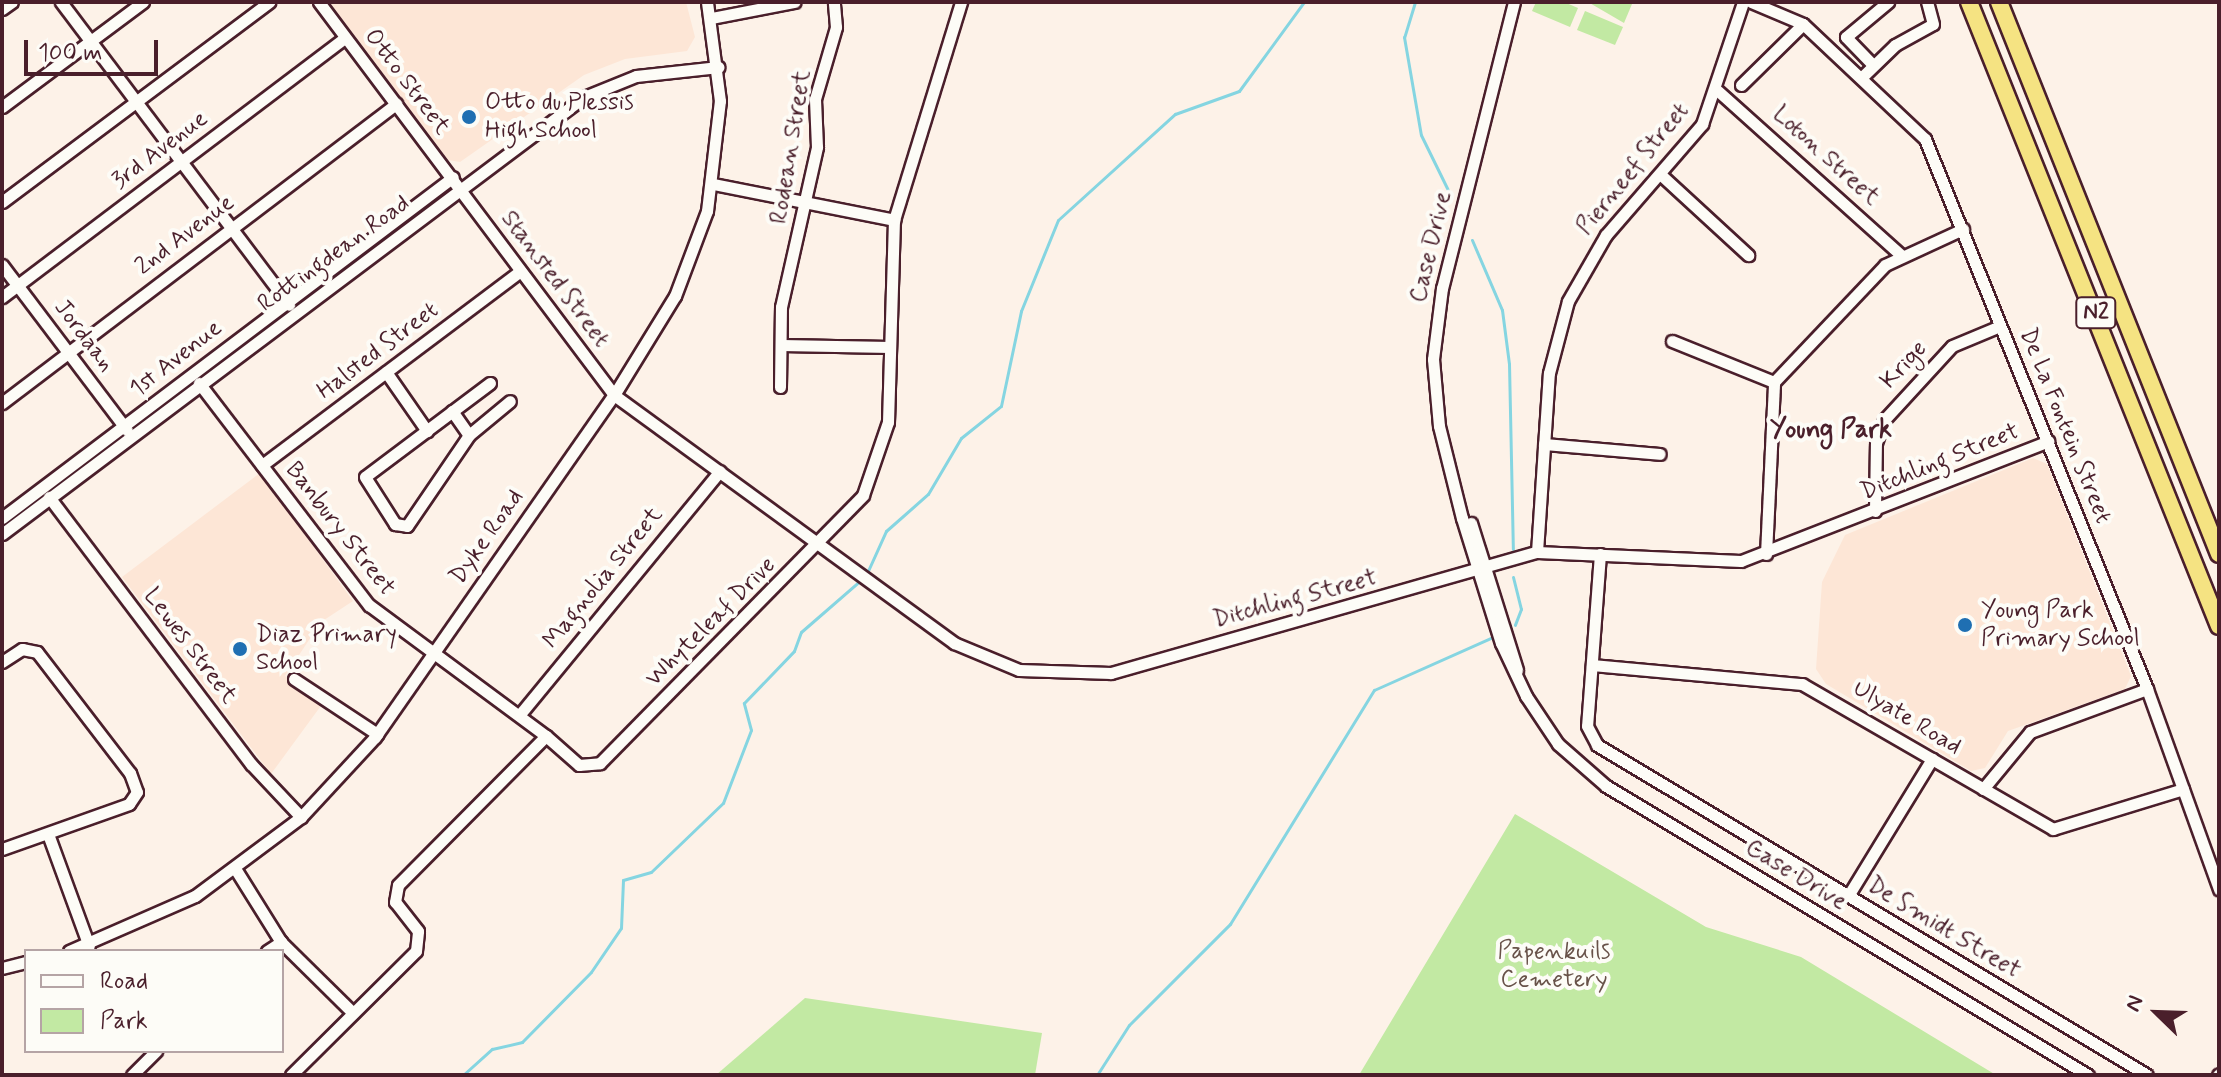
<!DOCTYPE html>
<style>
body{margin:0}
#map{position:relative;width:2221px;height:1077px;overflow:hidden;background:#fdf2e8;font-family:Mynerve,sans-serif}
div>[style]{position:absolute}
.built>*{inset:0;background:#fde6d6}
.green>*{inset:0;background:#c2e9a3}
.stream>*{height:3px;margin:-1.5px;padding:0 1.5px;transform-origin:1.5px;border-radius:1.5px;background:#85d5e1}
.roads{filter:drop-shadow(2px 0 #4a1f2b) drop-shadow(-2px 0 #4a1f2b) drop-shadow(0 2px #4a1f2b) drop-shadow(0 -2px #4a1f2b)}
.minor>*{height:11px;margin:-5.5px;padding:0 5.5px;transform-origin:5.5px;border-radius:5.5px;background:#fdfcf7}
.highway>*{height:16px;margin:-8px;padding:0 8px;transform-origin:8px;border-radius:8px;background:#f5e382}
.dots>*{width:22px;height:22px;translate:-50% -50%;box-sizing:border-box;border:4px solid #fdfcf7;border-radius:50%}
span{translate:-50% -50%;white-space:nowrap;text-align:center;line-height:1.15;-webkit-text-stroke:8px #fdfcf7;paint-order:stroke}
.shield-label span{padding:2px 6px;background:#fdfcf7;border:2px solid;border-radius:6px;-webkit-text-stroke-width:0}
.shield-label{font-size:22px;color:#4a1f2b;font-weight:700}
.street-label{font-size:24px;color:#4a1f2b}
.poi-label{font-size:24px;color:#4a1f2b}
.left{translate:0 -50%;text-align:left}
.park-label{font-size:24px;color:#685249}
.neighbourhood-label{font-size:26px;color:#4a1f2b;font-weight:700}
.frame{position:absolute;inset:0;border:4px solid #4a1f2b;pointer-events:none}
.legend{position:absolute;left:24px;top:949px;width:260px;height:104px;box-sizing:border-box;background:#fdfcf7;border:2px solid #b5a4a5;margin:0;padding:10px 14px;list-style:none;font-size:24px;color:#4a1f2b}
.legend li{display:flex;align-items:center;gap:16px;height:40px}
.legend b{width:40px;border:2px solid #b5a4a5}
.north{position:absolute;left:2117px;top:973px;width:80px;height:80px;-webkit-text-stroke:6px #fdfcf7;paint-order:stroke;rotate:293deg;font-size:22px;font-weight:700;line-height:32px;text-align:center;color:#4a1f2b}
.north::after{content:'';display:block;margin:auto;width:28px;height:36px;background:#4a1f2b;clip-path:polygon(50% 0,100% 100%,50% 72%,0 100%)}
.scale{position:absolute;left:24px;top:40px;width:134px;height:36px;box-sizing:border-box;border:4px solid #4a1f2b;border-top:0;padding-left:10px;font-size:24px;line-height:28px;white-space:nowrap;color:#4a1f2b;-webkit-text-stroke:6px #fdfcf7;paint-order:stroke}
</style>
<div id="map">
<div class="built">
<div style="clip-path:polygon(329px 2px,686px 2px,695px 37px,687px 51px,625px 59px,584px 75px,460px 162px,448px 160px)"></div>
<div style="clip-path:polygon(2033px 458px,2047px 464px,2131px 676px,2125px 689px,2008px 731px,1985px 768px,1971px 771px,1826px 684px,1816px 669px,1822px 582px,1845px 535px)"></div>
<div style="clip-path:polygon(260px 473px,353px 601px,321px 622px,285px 676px,323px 703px,271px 774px,122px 577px)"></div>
</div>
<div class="green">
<div style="clip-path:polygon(1536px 2px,1564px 2px,1578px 8px,1570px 27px,1532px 11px)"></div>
<div style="clip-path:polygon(1588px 2px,1627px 2px,1632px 4px,1624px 23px)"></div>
<div style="clip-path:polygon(1585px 11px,1623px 27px,1615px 45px,1577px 30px)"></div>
<div style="clip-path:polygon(1515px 814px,1706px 927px,1801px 957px,1996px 1075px,1359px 1075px)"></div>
<div style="clip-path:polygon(805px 998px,1042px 1033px,1035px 1075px,716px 1075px)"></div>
</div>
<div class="stream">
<div style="left:1415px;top:2px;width:37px;rotate:107deg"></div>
<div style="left:1404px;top:37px;width:99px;rotate:80.2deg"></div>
<div style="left:1421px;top:135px;width:61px;rotate:63.9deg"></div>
<div style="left:1472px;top:240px;width:76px;rotate:66.8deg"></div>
<div style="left:1502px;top:310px;width:54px;rotate:82.6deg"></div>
<div style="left:1509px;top:364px;width:185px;rotate:88.8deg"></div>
<div style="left:867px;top:573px;width:46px;rotate:-65.7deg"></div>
<div style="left:886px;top:531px;width:56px;rotate:-41.4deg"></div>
<div style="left:928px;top:494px;width:65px;rotate:-59.5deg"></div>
<div style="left:961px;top:438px;width:51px;rotate:-38.7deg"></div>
<div style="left:1001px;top:406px;width:97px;rotate:-78.1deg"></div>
<div style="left:1021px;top:311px;width:98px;rotate:-67.9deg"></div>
<div style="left:1058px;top:220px;width:158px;rotate:-42.2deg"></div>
<div style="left:1175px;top:114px;width:68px;rotate:-19.8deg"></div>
<div style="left:1239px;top:91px;width:110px;rotate:-53.9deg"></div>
<div style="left:1513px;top:577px;width:33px;rotate:76deg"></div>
<div style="left:1521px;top:609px;width:17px;rotate:111deg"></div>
<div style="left:463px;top:1075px;width:39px;rotate:-42deg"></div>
<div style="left:492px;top:1049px;width:31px;rotate:-13deg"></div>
<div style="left:522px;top:1042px;width:98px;rotate:-45.4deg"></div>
<div style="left:591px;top:972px;width:53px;rotate:-55.7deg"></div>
<div style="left:621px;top:928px;width:48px;rotate:-87.6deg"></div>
<div style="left:623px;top:880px;width:29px;rotate:-16deg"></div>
<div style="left:651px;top:872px;width:100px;rotate:-43.8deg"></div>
<div style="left:723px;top:803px;width:78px;rotate:-69deg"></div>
<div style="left:751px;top:730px;width:28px;rotate:-105deg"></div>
<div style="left:744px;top:703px;width:72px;rotate:-46.1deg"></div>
<div style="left:794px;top:651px;width:20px;rotate:-70deg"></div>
<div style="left:801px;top:632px;width:81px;rotate:-41deg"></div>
<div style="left:1097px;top:1075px;width:59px;rotate:-57.4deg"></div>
<div style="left:1129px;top:1025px;width:143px;rotate:-45deg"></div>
<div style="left:1230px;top:924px;width:275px;rotate:-58.4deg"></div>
<div style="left:1374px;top:690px;width:128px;rotate:-24deg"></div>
</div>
<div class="roads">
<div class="minor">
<div style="left:61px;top:2px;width:379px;rotate:53deg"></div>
<div style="left:319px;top:2px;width:491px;rotate:53.1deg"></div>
<div style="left:614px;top:395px;width:421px;rotate:36.1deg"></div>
<div style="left:954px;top:643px;width:70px;rotate:22.6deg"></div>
<div style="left:1019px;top:670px;width:92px;rotate:1.9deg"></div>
<div style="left:1111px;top:673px;width:443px;rotate:-15.9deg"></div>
<div style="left:1537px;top:552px;width:204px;rotate:2.5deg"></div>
<div style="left:1741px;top:561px;width:330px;rotate:-21.3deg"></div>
<div style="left:1514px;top:2px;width:295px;rotate:104.1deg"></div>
<div style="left:1442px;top:288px;width:72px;rotate:97.2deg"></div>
<div style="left:1433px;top:359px;width:67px;rotate:84.9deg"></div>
<div style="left:1439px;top:426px;width:95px;rotate:76deg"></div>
<div style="left:1462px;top:518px;width:131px;rotate:72.7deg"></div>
<div style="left:1501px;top:643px;width:59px;rotate:64.7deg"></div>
<div style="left:1526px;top:696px;width:58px;rotate:56.3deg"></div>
<div style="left:1558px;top:744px;width:64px;rotate:41.2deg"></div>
<div style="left:1606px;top:786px;width:562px;rotate:30.95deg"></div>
<div style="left:1751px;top:2px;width:56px;rotate:22.9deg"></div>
<div style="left:1803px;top:24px;width:168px;rotate:43.3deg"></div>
<div style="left:1925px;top:139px;width:593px;rotate:68.02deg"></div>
<div style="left:2147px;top:689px;width:213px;rotate:70.2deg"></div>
<div style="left:2px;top:9px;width:12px;rotate:-35deg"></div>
<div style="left:711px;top:18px;width:85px;rotate:-10.9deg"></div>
<div style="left:1873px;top:65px;width:39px;rotate:-134deg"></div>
<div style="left:1846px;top:37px;width:55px;rotate:-39.8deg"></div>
<div style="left:1862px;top:77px;width:46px;rotate:-44.1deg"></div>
<div style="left:1895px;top:45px;width:43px;rotate:-28.9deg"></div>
<div style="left:1933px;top:24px;width:23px;rotate:-105deg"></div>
<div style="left:1741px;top:85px;width:87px;rotate:-44.5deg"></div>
<div style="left:1718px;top:91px;width:247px;rotate:41.9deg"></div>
<div style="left:2px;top:107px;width:176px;rotate:-36.7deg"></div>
<div style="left:1660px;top:174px;width:120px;rotate:42.6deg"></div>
<div style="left:713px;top:184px;width:185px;rotate:11.2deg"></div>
<div style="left:2px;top:202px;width:334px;rotate:-36.8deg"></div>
<div style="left:2px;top:265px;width:207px;rotate:52.9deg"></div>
<div style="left:2px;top:297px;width:430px;rotate:-37.1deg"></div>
<div style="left:1672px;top:341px;width:110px;rotate:21.9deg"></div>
<div style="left:781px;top:345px;width:109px;rotate:1.1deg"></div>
<div style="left:386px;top:372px;width:72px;rotate:55.2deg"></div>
<div style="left:199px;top:383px;width:280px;rotate:52.6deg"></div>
<div style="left:369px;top:605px;width:220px;rotate:36.5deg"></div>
<div style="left:490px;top:383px;width:156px;rotate:143.1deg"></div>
<div style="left:365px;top:477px;width:56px;rotate:57.4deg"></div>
<div style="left:395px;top:524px;width:12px;rotate:9deg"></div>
<div style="left:407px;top:526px;width:110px;rotate:-55.7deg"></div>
<div style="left:469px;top:435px;width:53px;rotate:-39.7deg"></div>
<div style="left:780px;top:387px;width:80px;rotate:-89.3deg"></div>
<div style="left:781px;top:307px;width:164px;rotate:-77.3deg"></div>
<div style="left:817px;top:147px;width:48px;rotate:-92.4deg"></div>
<div style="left:815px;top:99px;width:75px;rotate:-73.7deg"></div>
<div style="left:836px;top:27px;width:25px;rotate:-95deg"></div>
<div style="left:2px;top:403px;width:495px;rotate:-37.2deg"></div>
<div style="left:452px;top:411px;width:29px;rotate:55deg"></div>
<div style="left:1544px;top:444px;width:116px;rotate:4.9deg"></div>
<div style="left:262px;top:465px;width:323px;rotate:-36.9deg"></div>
<div style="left:49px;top:497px;width:335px;rotate:52.9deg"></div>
<div style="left:251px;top:764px;width:73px;rotate:46.7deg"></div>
<div style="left:1875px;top:511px;width:68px;rotate:-89.2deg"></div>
<div style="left:1876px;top:443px;width:24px;rotate:-71deg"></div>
<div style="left:1884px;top:420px;width:100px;rotate:-47.4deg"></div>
<div style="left:1952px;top:346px;width:52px;rotate:-22.6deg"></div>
<div style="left:2px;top:518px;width:565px;rotate:-37.09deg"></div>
<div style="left:1471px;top:523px;width:154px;rotate:72.6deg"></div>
<div style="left:2px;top:534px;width:728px;rotate:-36.9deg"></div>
<div style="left:584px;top:97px;width:56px;rotate:-22deg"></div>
<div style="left:636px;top:76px;width:83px;rotate:-6.2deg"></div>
<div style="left:1537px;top:552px;width:179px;rotate:-86.2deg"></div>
<div style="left:1549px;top:373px;width:74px;rotate:-75.2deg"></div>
<div style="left:1568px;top:301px;width:76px;rotate:-60.1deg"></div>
<div style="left:1606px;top:235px;width:147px;rotate:-49.1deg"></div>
<div style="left:1702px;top:124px;width:129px;rotate:-71.4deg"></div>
<div style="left:1600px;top:554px;width:172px;rotate:94.3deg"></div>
<div style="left:1587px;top:726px;width:21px;rotate:62deg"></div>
<div style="left:1597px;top:745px;width:641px;rotate:30.96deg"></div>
<div style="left:1766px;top:554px;width:172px;rotate:-87.3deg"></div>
<div style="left:1774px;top:382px;width:161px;rotate:-46.5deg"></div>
<div style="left:1885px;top:265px;width:86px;rotate:-24.8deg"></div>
<div style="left:2px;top:662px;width:24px;rotate:-33deg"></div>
<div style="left:22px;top:649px;width:15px;rotate:11deg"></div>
<div style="left:37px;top:652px;width:153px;rotate:52.5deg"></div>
<div style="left:130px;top:773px;width:20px;rotate:70deg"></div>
<div style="left:137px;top:792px;width:14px;rotate:124deg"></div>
<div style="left:129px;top:804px;width:135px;rotate:160.5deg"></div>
<div style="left:1592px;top:665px;width:211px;rotate:5.2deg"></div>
<div style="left:1802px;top:684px;width:290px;rotate:30deg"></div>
<div style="left:2053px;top:829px;width:136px;rotate:-17.1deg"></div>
<div style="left:294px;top:679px;width:100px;rotate:33.5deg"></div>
<div style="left:521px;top:713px;width:313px;rotate:-50.6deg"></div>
<div style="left:1983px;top:789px;width:74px;rotate:-50.5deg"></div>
<div style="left:2030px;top:732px;width:125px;rotate:-20.2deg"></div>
<div style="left:48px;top:834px;width:119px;rotate:69.9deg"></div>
<div style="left:236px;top:870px;width:85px;rotate:58deg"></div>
<div style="left:281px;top:942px;width:101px;rotate:44.6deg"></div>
<div style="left:1848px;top:896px;width:161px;rotate:-58.5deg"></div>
<div style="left:69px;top:951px;width:137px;rotate:-23.6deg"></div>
<div style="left:195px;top:896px;width:132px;rotate:-36.7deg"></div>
<div style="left:301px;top:817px;width:109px;rotate:-47.2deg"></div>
<div style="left:375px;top:737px;width:417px;rotate:-55.1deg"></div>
<div style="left:614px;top:395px;width:116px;rotate:-58.4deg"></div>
<div style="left:675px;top:296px;width:91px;rotate:-69.4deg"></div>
<div style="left:707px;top:211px;width:111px;rotate:-83.3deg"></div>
<div style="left:720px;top:101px;width:100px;rotate:-97.5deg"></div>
<div style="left:267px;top:951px;width:17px;rotate:-33deg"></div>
<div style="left:2px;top:968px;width:25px;rotate:-14deg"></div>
<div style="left:132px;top:1075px;width:34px;rotate:-45deg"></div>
<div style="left:291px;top:1075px;width:176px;rotate:-44.8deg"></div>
<div style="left:416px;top:951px;width:20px;rotate:-84deg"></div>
<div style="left:418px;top:931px;width:37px;rotate:-128deg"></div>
<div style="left:395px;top:902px;width:17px;rotate:-80deg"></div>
<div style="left:398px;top:885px;width:210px;rotate:-45.2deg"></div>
<div style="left:546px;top:736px;width:44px;rotate:41.3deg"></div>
<div style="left:579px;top:765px;width:21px;rotate:-5deg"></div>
<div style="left:600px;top:763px;width:375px;rotate:-45.5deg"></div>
<div style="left:863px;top:495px;width:77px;rotate:-71.1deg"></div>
<div style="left:888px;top:422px;width:202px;rotate:-88.3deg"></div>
<div style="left:894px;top:220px;width:228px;rotate:-72.9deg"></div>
<div style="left:2218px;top:1075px;width:1px;rotate:-45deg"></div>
</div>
<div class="highway">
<div style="left:1969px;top:2px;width:672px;rotate:68.17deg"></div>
<div style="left:1999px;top:2px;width:594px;rotate:68.27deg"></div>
</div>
</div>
<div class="dots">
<div style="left:469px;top:117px;background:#1f6fb2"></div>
<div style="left:1965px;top:625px;background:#1f6fb2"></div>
<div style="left:240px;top:649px;background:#1f6fb2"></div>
</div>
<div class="shield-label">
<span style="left:2096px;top:313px">N2</span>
</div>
<div class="street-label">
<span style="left:407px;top:82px;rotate:53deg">Otto Street</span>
<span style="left:791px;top:147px;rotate:-81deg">Rodean Street</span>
<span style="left:160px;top:150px;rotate:-37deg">3rd Avenue</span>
<span style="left:1826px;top:156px;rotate:42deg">Loton Street</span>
<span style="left:1633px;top:169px;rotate:-51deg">Pierneef Street</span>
<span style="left:185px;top:235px;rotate:-37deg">2nd Avenue</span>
<span style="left:1431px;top:247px;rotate:-77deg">Case Drive</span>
<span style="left:334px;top:254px;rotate:-36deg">Rottingdean Road</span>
<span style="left:555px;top:279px;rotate:53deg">Stansted Street</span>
<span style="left:84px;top:336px;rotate:53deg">Jordaan</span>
<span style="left:378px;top:351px;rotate:-37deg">Halsted Street</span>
<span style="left:176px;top:359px;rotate:-38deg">1st Avenue</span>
<span style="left:1904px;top:365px;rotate:-47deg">Krige</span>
<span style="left:2065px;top:426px;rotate:68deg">De La Fontein Street</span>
<span style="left:1940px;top:462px;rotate:-22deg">Ditchling Street</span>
<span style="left:340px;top:529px;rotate:52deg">Banbury Street</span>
<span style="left:487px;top:537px;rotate:-55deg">Dyke Road</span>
<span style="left:603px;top:578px;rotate:-51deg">Magnolia Street</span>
<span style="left:1295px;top:599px;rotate:-15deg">Ditchling Street</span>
<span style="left:711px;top:622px;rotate:-45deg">Whyteleaf Drive</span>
<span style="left:190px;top:646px;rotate:53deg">Lewes Street</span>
<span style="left:1907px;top:718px;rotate:31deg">Ulyate Road</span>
<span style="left:1796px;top:875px;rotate:31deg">Case Drive</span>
<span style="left:1944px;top:928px;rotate:31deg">De Smidt Street</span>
</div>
<div class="poi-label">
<span class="left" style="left:485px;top:117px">Otto du Plessis<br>High School</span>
<span class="left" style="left:1981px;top:625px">Young Park<br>Primary School</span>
<span class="left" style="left:256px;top:649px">Diaz Primary<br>School</span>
</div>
<div class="park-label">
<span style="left:1554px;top:966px">Papenkuils<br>Cemetery</span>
</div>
<div class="neighbourhood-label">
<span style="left:1831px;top:431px">Young Park</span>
</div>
<div class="frame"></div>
<ul class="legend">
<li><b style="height:10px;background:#fdfcf7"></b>Road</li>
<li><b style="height:22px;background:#c2e9a3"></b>Park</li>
</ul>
<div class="north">N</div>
<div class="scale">100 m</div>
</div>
